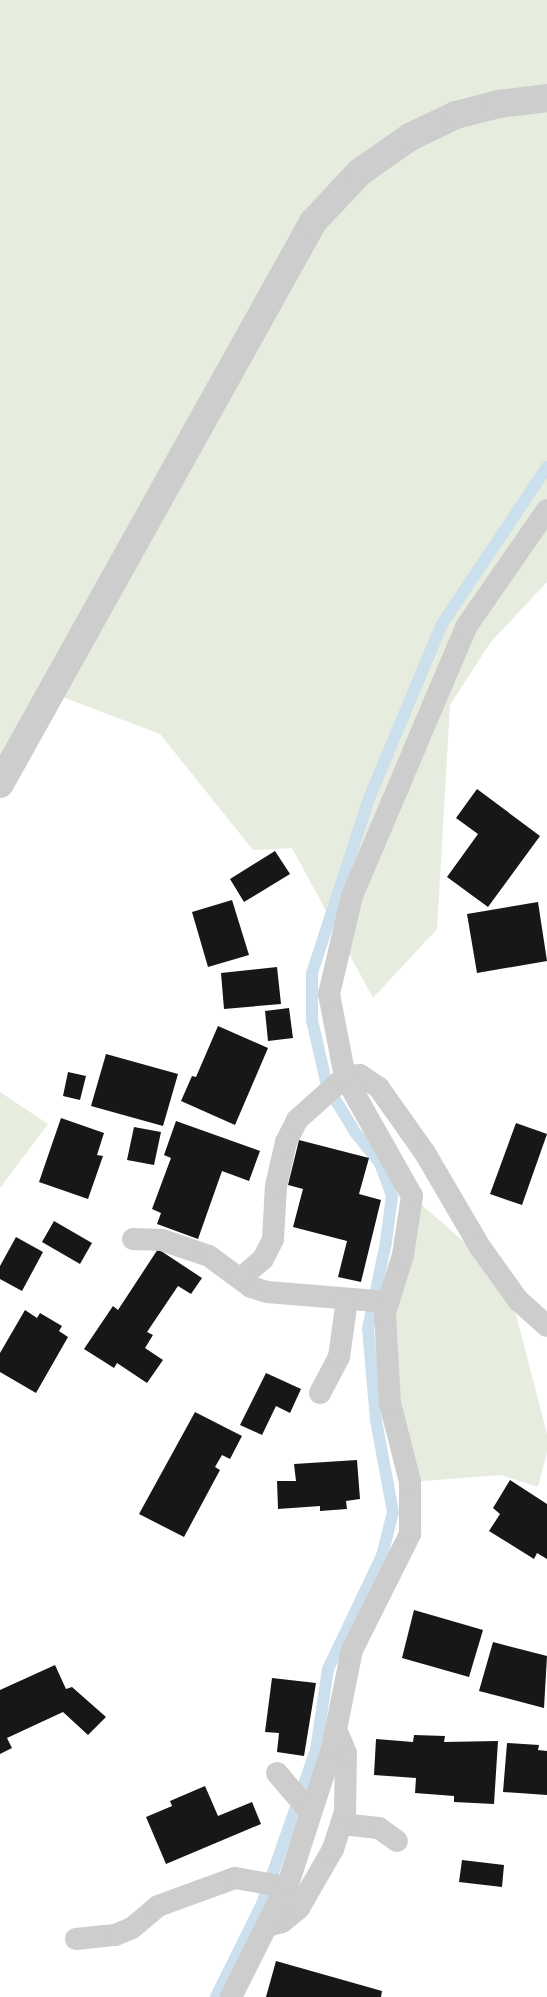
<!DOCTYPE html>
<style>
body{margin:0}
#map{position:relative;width:547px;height:1997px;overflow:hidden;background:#fff;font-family:Montserrat,sans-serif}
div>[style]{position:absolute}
.green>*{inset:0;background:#e6ecde}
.stream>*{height:12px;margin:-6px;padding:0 6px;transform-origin:6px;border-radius:6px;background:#cbdfec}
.building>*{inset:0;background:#171717}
.lane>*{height:22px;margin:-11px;padding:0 11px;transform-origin:11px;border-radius:11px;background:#cdcdcd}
.street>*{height:28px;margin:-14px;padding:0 14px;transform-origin:14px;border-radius:14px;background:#cdcdcd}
span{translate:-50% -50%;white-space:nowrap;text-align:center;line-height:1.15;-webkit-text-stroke:5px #fff;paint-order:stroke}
</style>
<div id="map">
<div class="green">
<div style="clip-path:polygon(0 0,547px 0,547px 582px,490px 643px,450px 705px,437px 929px,373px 998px,292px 848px,253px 850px,160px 734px,52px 693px,0 784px)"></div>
<div style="clip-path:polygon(0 1092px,48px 1124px,0 1188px)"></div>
<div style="clip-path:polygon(412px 1196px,507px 1280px,547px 1434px,547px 1452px,538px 1487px,501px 1475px,410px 1482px,385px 1313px)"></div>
</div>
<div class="stream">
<div style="left:216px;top:1997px;width:104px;rotate:-63.7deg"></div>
<div style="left:262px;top:1904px;width:163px;rotate:-70.7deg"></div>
<div style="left:316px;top:1750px;width:82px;rotate:-81.6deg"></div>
<div style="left:328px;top:1669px;width:125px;rotate:-64.5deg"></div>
<div style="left:382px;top:1556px;width:45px;rotate:-76deg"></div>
<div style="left:393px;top:1512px;width:94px;rotate:-100.5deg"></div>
<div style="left:376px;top:1420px;width:91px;rotate:-95deg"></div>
<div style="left:368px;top:1329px;width:89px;rotate:-78.3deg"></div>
<div style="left:386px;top:1242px;width:46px;rotate:-82.6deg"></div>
<div style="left:392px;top:1196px;width:35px;rotate:-110deg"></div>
<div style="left:380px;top:1163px;width:40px;rotate:-129deg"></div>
<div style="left:355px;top:1132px;width:54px;rotate:-121.3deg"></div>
<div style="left:327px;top:1086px;width:68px;rotate:-102.8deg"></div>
<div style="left:312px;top:1020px;width:47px;rotate:-90deg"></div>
<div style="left:312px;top:973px;width:186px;rotate:-71.9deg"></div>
<div style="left:370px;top:796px;width:186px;rotate:-67.3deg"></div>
<div style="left:442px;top:624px;width:189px;rotate:-56.2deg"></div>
</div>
<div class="building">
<div style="clip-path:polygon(477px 789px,540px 836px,488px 907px,447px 877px,478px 834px,456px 818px)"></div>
<div style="clip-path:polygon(275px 851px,290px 874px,244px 902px,230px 879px)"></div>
<div style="clip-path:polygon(232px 900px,249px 955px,208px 967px,192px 912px)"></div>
<div style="clip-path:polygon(538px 902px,547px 961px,477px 973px,467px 914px)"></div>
<div style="clip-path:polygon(277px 967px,281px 1004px,224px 1009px,221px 973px)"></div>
<div style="clip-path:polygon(289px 1008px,293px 1038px,268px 1041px,265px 1011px)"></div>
<div style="clip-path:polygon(218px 1026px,268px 1048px,235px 1125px,181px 1101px,192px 1076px,196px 1077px)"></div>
<div style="clip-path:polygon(106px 1054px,178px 1074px,163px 1126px,91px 1106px)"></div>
<div style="clip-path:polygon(68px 1072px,86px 1076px,80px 1100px,63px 1096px)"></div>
<div style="clip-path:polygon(61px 1118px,104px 1133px,97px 1155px,103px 1156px,88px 1199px,39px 1182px)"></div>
<div style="clip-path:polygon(176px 1121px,260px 1151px,249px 1181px,222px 1171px,198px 1239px,157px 1224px,161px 1213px,152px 1209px,171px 1158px,164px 1155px)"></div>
<div style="clip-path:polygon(516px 1123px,547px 1134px,522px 1205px,490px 1194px)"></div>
<div style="clip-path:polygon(134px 1127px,161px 1132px,154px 1165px,127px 1160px)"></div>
<div style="clip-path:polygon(299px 1140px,369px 1158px,359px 1194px,381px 1200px,361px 1282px,338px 1277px,347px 1241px,293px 1227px,303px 1189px,288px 1185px)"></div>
<div style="clip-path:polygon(54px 1221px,92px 1243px,80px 1264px,42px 1242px)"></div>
<div style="clip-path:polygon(16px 1237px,43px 1252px,22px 1291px,0 1279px,0 1266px)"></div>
<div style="clip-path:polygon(158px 1249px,202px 1278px,191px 1294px,178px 1286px,147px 1332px,153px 1335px,145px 1348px,163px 1360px,147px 1383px,117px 1363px,114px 1368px,84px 1349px,113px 1306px,118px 1310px)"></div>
<div style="clip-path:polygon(25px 1310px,37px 1318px,40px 1313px,62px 1326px,59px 1331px,68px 1337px,36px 1393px,0 1372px,0 1353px)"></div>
<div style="clip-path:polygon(266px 1373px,301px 1389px,290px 1413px,276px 1406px,262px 1435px,240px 1425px)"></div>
<div style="clip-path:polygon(195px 1412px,242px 1436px,230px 1459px,222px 1455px,215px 1467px,220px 1470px,184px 1537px,139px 1514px)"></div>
<div style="clip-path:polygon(357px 1460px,360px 1499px,346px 1501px,347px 1509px,320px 1511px,320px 1506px,278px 1509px,277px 1481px,296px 1481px,294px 1464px)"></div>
<div style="clip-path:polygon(510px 1480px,547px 1504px,547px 1559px,537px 1553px,534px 1559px,489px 1531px,500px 1514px,493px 1508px)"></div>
<div style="clip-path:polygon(414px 1610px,483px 1630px,469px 1677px,402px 1658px)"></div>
<div style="clip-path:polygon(493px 1642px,547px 1656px,544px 1708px,479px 1691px)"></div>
<div style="clip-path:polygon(55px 1665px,66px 1689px,72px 1687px,106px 1717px,88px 1735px,63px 1712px,7px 1738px,12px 1748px,0 1754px,0 1690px)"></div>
<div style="clip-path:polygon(272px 1678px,316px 1683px,304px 1756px,277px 1752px,279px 1733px,265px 1732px)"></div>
<div style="clip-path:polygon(414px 1735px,445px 1736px,444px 1742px,498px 1741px,494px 1804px,454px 1802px,454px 1796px,415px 1793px,416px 1778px,374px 1775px,376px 1739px,413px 1742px)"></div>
<div style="clip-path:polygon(507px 1743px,539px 1745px,538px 1750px,547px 1751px,547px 1795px,503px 1792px)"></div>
<div style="clip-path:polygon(205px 1786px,218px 1816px,252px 1802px,261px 1824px,166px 1864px,146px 1817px,172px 1806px,170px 1801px)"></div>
<div style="clip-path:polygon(462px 1860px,504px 1865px,502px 1887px,459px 1882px)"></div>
<div style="clip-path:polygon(276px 1961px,382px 1991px,381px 1997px,266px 1997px)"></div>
</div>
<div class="lane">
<div style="left:133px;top:1239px;width:29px;rotate:2deg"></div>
<div style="left:162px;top:1240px;width:50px;rotate:18.8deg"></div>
<div style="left:209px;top:1256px;width:52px;rotate:36.4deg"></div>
<div style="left:251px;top:1287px;width:17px;rotate:17deg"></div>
<div style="left:267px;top:1292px;width:122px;rotate:4.7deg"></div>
<div style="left:241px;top:1278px;width:29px;rotate:-41deg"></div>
<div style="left:263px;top:1259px;width:22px;rotate:-63deg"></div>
<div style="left:273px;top:1239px;width:53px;rotate:-86.8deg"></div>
<div style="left:276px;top:1186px;width:45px;rotate:-77.2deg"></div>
<div style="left:286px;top:1142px;width:25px;rotate:-63deg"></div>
<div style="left:297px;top:1120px;width:64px;rotate:-41.9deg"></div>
<div style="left:345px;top:1077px;width:15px;rotate:-8deg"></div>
<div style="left:360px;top:1075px;width:23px;rotate:34deg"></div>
<div style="left:379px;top:1088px;width:80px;rotate:54.7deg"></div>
<div style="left:425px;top:1153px;width:109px;rotate:59.7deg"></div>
<div style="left:480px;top:1247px;width:65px;rotate:54.4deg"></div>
<div style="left:518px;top:1300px;width:39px;rotate:42deg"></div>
<div style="left:320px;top:1393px;width:41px;rotate:-62.2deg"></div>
<div style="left:339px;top:1357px;width:58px;rotate:-82deg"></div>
<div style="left:277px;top:1773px;width:52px;rotate:49.6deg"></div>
<div style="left:341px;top:1824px;width:38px;rotate:6deg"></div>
<div style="left:379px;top:1828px;width:22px;rotate:36deg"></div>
<div style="left:267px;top:1926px;width:16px;rotate:-15deg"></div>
<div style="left:282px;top:1922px;width:22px;rotate:-39deg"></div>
<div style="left:299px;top:1908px;width:68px;rotate:-60deg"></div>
<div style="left:333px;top:1849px;width:40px;rotate:-72deg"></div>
<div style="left:345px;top:1811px;width:58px;rotate:-89deg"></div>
<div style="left:346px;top:1753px;width:26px;rotate:-113deg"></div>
<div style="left:76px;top:1939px;width:39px;rotate:-6deg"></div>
<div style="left:115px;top:1935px;width:18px;rotate:-22deg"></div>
<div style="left:132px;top:1928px;width:34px;rotate:-40deg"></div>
<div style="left:158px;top:1906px;width:82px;rotate:-20deg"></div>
<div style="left:235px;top:1878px;width:52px;rotate:10deg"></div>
<div style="left:231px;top:1997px;width:130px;rotate:-63.4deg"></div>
<div style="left:289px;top:1881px;width:139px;rotate:-72deg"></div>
<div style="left:332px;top:1749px;width:101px;rotate:-78.6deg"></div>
<div style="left:352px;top:1650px;width:130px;rotate:-63.4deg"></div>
<div style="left:410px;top:1534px;width:52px;rotate:-90deg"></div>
<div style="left:410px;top:1482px;width:81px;rotate:-104.2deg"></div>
<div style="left:390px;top:1403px;width:90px;rotate:-93.2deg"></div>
<div style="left:385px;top:1313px;width:61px;rotate:-72.8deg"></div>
<div style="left:403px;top:1255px;width:60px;rotate:-81.3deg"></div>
<div style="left:412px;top:1196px;width:137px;rotate:-119.4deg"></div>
<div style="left:345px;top:1077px;width:85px;rotate:-100.9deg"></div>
<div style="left:329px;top:994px;width:101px;rotate:-76.8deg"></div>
<div style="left:352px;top:896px;width:292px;rotate:-67deg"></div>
<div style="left:466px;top:627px;width:142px;rotate:-55.3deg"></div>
</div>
<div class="street">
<div style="left:0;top:784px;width:643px;rotate:-60.88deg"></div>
<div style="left:313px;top:222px;width:69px;rotate:-46.8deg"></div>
<div style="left:360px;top:172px;width:61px;rotate:-35deg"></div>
<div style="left:410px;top:137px;width:51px;rotate:-25.6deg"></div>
<div style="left:456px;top:115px;width:44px;rotate:-14.3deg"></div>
<div style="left:499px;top:104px;width:48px;rotate:-7.1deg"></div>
</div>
</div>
